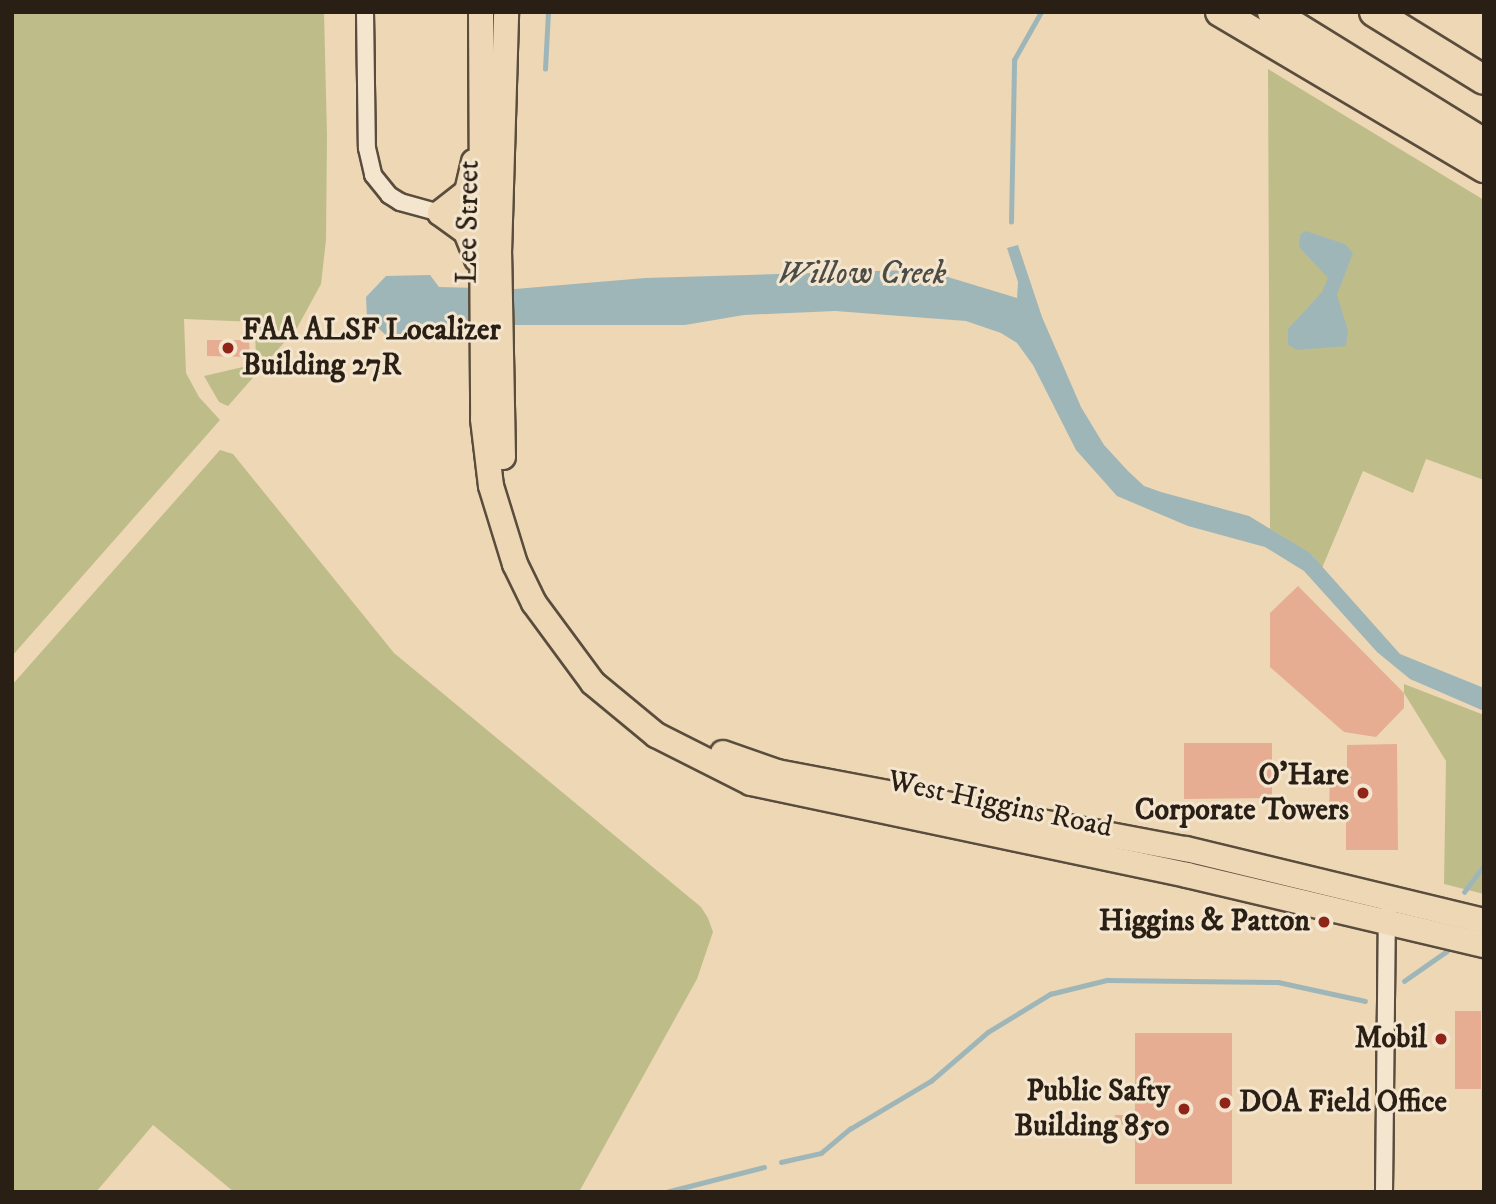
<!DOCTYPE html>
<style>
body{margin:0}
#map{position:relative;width:1496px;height:1204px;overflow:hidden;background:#eed7b5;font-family:"IM FELL DW Pica",serif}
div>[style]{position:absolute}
.green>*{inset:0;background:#bebd8a}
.water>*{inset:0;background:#9fb6b9}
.stream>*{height:4.5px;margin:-2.25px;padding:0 2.25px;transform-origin:2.25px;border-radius:2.25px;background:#9fb6b9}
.building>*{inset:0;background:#e6ad93}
.roads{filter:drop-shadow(2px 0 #5a4d3d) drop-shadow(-2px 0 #5a4d3d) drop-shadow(0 2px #5a4d3d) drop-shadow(0 -2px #5a4d3d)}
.minor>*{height:16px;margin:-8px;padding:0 8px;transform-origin:8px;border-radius:8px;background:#f4e5cf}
.primary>*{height:24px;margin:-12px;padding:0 12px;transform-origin:12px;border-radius:12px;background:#eed7b5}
.motorway>*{height:28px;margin:-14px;padding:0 14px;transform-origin:14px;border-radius:14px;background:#eed7b5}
.dots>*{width:19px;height:19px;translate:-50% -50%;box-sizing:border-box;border:4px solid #f4e5cf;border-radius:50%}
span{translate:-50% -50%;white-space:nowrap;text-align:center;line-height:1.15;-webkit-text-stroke:6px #f4e5cf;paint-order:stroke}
.street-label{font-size:30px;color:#291f15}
.poi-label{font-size:30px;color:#291f15;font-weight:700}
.left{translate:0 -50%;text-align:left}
.right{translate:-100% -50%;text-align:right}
.water-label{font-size:32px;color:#4c4c46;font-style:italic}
.frame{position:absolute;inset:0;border:14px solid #291f15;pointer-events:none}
</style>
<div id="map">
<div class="green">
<div style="clip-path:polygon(12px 12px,324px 12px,327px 136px,326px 240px,321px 284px,297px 328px,228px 406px,219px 402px,204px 376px,256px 364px,255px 322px,184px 319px,186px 373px,199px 397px,220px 420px,12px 656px)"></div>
<div style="clip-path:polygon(1268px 69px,1484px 200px,1484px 480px,1426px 459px,1413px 493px,1363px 471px,1322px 568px,1313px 556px,1270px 529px)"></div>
<div style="clip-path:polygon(220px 450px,233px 454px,394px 653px,701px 907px,708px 918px,713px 932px,697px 979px,579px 1192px,234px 1192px,153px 1125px,96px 1192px,12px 1192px,12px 685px)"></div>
<div style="clip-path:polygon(1404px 684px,1484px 715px,1484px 894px,1444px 884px,1446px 761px,1404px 693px)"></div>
</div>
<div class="water">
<div style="clip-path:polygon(1306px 231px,1345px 244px,1353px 253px,1337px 295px,1348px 331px,1346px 346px,1297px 350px,1288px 345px,1288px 329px,1322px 292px,1328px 278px,1299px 247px,1300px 235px)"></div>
<div style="clip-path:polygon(1018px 245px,1042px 317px,1081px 407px,1104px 445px,1128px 471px,1144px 486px,1161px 492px,1249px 516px,1310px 553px,1400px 654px,1484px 688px,1484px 711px,1410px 679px,1377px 652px,1304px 571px,1265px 547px,1188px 526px,1117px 496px,1076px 450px,1033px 365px,1017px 343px,1001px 333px,966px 321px,835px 311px,744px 315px,685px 325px,468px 325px,456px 336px,388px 337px,367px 318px,366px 297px,386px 276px,430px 275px,439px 287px,515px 289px,645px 278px,909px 270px,938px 274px,1017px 298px,1018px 282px,1007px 248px)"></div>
</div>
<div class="stream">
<div style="left:545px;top:69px;width:57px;rotate:-87deg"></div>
<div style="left:1011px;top:222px;width:162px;rotate:-88.9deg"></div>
<div style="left:1014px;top:60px;width:55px;rotate:-60.6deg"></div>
<div style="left:1464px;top:892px;width:34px;rotate:-53deg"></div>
<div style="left:1404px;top:981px;width:52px;rotate:-34.9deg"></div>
<div style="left:781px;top:1162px;width:41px;rotate:-12.7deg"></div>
<div style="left:821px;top:1153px;width:38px;rotate:-40deg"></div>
<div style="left:850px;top:1129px;width:94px;rotate:-30.7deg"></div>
<div style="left:931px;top:1081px;width:75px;rotate:-40.7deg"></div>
<div style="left:988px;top:1032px;width:73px;rotate:-31.5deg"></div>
<div style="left:1050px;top:994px;width:59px;rotate:-13.8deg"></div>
<div style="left:1107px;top:980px;width:171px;rotate:0.7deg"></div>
<div style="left:1278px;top:982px;width:89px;rotate:12.3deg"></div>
<div style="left:666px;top:1192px;width:101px;rotate:-14.3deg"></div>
</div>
<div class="building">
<div style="clip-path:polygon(207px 340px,249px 340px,250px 357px,207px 356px)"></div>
<div style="clip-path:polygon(1298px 586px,1404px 693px,1404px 708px,1376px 737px,1344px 732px,1270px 667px,1270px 613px)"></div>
<div style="clip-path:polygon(1184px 743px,1272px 743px,1272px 798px,1184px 799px)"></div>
<div style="clip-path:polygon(1397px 744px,1398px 850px,1346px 850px,1346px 818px,1329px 818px,1330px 768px,1347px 768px,1347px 745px)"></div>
<div style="clip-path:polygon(1455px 1011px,1481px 1011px,1481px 1089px,1455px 1089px)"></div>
<div style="clip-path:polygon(1135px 1033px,1232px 1033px,1232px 1184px,1135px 1184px)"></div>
<div style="clip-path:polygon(1115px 1115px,1129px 1115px,1129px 1125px,1114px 1124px)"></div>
</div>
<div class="roads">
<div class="minor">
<div style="left:365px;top:12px;width:136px;rotate:89.2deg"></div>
<div style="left:367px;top:148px;width:28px;rotate:77deg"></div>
<div style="left:373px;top:175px;width:26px;rotate:51deg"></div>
<div style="left:389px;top:195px;width:13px;rotate:32deg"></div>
<div style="left:400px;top:202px;width:41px;rotate:15.4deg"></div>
<div style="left:1384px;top:1192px;width:278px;rotate:-89.4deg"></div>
</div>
<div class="primary">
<div style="left:481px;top:12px;width:407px;rotate:89.7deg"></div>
<div style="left:483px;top:419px;width:67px;rotate:83.2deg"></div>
<div style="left:491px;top:486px;width:82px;rotate:72.9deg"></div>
<div style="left:515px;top:564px;width:43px;rotate:64deg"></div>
<div style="left:534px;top:603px;width:99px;rotate:53.6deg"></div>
<div style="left:593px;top:683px;width:82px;rotate:39.5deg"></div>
<div style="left:656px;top:735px;width:106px;rotate:26.8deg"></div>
<div style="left:751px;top:783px;width:446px;rotate:11.9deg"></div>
<div style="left:1187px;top:875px;width:305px;rotate:13.3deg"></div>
<div style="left:440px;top:213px;width:34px;rotate:-38deg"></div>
<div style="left:467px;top:192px;width:31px;rotate:-77deg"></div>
<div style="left:440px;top:213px;width:32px;rotate:36deg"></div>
<div style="left:466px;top:232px;width:29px;rotate:68deg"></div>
<div style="left:503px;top:457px;width:203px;rotate:-91.1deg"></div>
<div style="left:499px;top:254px;width:242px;rotate:-88.3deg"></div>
<div style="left:723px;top:753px;width:57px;rotate:19.4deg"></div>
<div style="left:777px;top:772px;width:416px;rotate:10.7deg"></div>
<div style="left:1186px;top:849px;width:307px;rotate:13.6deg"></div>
</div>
<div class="motorway">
<div style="left:1220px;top:12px;width:307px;rotate:30.6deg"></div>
<div style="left:1272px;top:12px;width:249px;rotate:31.7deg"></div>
<div style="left:1374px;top:12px;width:129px;rotate:31.7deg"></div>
</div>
</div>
<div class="dots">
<div style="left:228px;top:348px;background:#8f2418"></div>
<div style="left:1363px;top:793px;background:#8f2418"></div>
<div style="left:1324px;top:922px;background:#8f2418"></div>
<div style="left:1441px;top:1039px;background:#8f2418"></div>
<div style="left:1225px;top:1103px;background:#8f2418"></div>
<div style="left:1184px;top:1109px;background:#8f2418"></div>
</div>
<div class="street-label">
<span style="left:469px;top:222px;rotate:-89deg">Lee Street</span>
<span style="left:1000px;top:805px;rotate:12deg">West Higgins Road</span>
</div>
<div class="poi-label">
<span class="left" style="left:242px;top:348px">FAA ALSF Localizer<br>Building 27R</span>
<span class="right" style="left:1349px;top:793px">O'Hare<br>Corporate Towers</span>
<span class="right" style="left:1310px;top:922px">Higgins &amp; Patton</span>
<span class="right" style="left:1427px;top:1039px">Mobil</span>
<span class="right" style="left:1170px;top:1109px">Public Safty<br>Building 850</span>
<span class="left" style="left:1239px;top:1103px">DOA Field Office</span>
</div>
<div class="water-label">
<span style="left:862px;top:274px">Willow Creek</span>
</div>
<div class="frame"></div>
</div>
